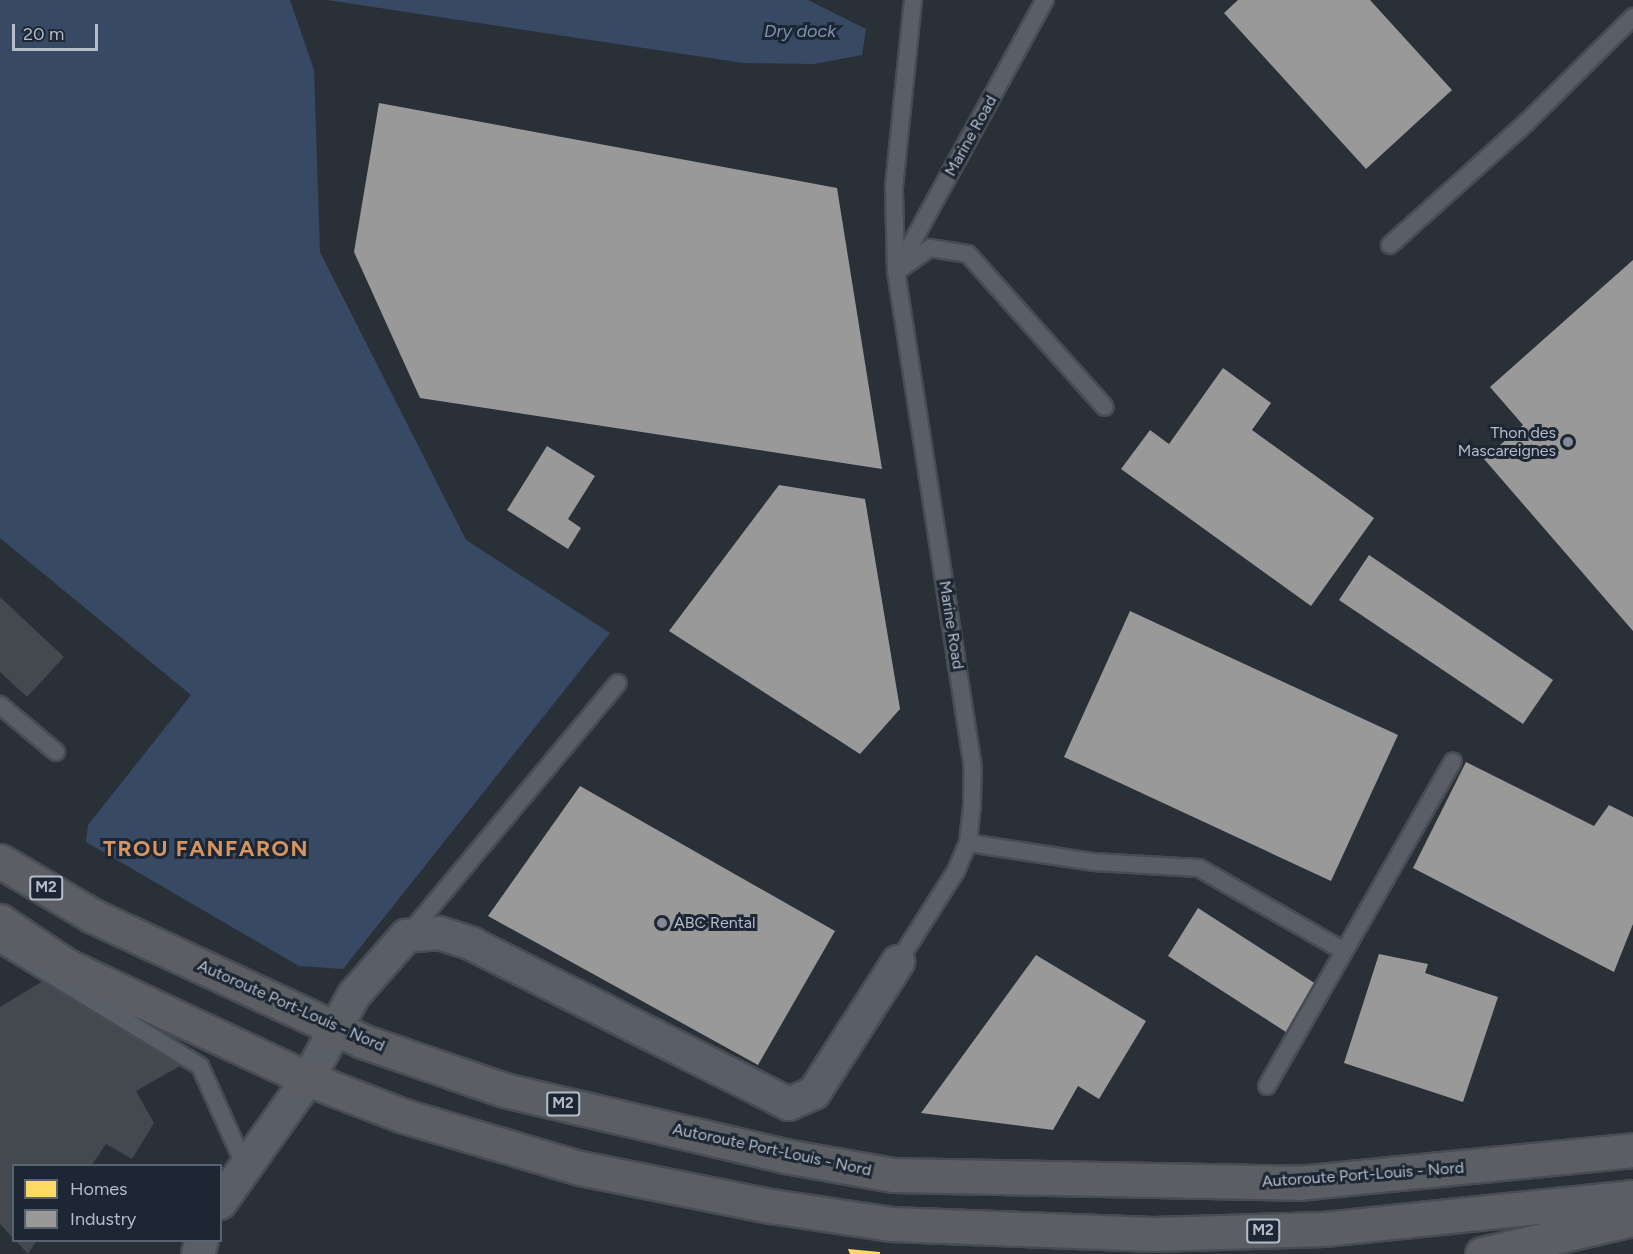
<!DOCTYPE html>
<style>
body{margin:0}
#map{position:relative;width:1633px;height:1254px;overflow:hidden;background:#2a3038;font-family:Figtree,sans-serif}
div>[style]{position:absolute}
.water>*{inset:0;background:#384963}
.homes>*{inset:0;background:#ffd966}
.industry>*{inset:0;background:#999}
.building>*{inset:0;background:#444950}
.roads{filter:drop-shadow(2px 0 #484c53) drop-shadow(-2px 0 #484c53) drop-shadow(0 2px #484c53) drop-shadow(0 -2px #484c53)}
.service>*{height:16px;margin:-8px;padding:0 8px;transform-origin:8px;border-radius:8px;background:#5a5e66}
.minor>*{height:32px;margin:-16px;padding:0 16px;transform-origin:16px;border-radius:16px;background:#5a5e66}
.trunk>*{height:33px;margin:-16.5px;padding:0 16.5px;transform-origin:16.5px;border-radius:16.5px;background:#5b5f64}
.dots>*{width:16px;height:16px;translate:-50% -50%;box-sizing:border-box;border:3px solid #1d2633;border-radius:50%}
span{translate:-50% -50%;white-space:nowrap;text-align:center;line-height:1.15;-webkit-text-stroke:6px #1d2633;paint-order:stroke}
.shield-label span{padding:2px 4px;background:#1d2633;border:2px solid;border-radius:4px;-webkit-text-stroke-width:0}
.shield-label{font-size:15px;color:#b4bcc9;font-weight:700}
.street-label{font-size:16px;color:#b4bcc9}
.poi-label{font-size:16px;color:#b4bcc9}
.right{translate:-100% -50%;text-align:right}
.left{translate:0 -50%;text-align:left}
.water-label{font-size:18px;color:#7c92b1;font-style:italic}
.district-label{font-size:22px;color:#d59563;font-weight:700;letter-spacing:1.5px}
.legend{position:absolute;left:12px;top:1164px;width:210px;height:78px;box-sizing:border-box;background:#1d2633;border:2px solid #59626f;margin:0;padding:8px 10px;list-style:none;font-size:18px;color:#b4bcc9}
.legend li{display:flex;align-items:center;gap:12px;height:30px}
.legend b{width:30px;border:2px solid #59626f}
.scale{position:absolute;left:12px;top:24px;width:86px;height:27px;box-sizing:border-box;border:3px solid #b4bcc9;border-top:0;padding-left:8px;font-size:18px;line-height:21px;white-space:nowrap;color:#b4bcc9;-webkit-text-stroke:4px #1d2633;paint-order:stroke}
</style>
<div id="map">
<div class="water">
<div style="clip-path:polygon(0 0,290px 0,314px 70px,320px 252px,466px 540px,610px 633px,343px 969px,299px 966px,86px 842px,88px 825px,191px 695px,0 538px)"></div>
<div style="clip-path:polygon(327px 0,808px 0,866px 29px,862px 55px,814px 64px,743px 63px)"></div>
</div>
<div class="homes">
<div style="clip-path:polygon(848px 1249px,880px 1252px,880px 1254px,850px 1254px)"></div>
</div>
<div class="industry">
<div style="clip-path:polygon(1238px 0,1370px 0,1452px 90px,1366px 169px,1224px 13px)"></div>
<div style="clip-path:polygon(379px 103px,837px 188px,882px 469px,420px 398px,354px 252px)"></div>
<div style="clip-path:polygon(1633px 260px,1633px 631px,1484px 459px,1523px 425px,1490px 387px)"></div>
<div style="clip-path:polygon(1223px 368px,1271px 403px,1252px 430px,1374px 518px,1311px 606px,1121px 469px,1150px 430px,1169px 444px)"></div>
<div style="clip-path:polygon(547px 446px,595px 476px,568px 519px,581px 528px,568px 549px,507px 510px)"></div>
<div style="clip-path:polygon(779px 485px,865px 499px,900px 709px,860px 754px,669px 631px)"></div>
<div style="clip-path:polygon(1369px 555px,1553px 680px,1523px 724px,1339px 600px)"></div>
<div style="clip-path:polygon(1130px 611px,1398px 735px,1331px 881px,1064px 757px)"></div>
<div style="clip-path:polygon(1466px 762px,1594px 826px,1609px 805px,1633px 817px,1633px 924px,1614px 972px,1413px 868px)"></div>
<div style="clip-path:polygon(580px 786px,835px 931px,758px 1065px,488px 916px)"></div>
<div style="clip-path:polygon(1198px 908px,1316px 984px,1286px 1032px,1168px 956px)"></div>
<div style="clip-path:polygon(1379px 954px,1428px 964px,1425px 973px,1498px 997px,1463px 1102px,1344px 1063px)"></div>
<div style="clip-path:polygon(1036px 955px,1146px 1021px,1099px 1099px,1078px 1086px,1053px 1130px,921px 1113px)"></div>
</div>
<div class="building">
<div style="clip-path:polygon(0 597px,64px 657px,27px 697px,0 672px)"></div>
<div style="clip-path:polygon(43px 981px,180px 1066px,136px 1091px,154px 1123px,132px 1159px,106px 1144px,91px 1166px,14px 1166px,14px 1239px,0 1224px,0 1007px)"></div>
<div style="clip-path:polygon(15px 1240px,37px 1240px,28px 1254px)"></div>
</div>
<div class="roads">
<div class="service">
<div style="left:1390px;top:245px;width:183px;rotate:-41.9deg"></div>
<div style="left:1526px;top:123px;width:151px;rotate:-44.7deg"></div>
<div style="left:900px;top:269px;width:37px;rotate:-35deg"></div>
<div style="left:930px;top:248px;width:38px;rotate:9deg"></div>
<div style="left:968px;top:254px;width:205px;rotate:48.2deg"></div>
<div style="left:897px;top:270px;width:308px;rotate:-61.3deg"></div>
<div style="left:0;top:705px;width:73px;rotate:40deg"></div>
<div style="left:968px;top:843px;width:126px;rotate:8.6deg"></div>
<div style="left:1093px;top:862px;width:106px;rotate:3.2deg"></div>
<div style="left:1199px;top:868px;width:167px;rotate:29.8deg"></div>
<div style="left:407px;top:936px;width:329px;rotate:-50.2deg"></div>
<div style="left:0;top:944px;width:234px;rotate:31.4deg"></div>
<div style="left:200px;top:1066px;width:110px;rotate:65.8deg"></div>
<div style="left:898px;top:962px;width:108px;rotate:-57.5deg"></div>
<div style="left:956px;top:871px;width:30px;rotate:-67deg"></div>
<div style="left:968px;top:843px;width:36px;rotate:-84deg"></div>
<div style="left:972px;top:807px;width:39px;rotate:-89deg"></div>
<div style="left:973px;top:768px;width:503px;rotate:-98.81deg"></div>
<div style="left:896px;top:271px;width:84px;rotate:-91.4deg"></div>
<div style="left:894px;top:187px;width:188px;rotate:-84.2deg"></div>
<div style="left:1267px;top:1086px;width:374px;rotate:-60.2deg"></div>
</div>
<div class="minor">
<div style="left:220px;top:1203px;width:152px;rotate:-54.6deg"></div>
<div style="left:308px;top:1079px;width:96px;rotate:-61.3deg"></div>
<div style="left:354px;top:995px;width:79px;rotate:-48.6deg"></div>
<div style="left:406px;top:936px;width:33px;rotate:-5deg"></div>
<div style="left:439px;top:933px;width:35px;rotate:18deg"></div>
<div style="left:472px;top:944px;width:355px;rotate:26.8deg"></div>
<div style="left:789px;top:1104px;width:27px;rotate:-24deg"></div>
<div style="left:814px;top:1093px;width:156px;rotate:-57.3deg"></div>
<div style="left:198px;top:1254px;width:15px;rotate:-74deg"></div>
</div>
<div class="trunk">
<div style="left:0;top:861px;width:108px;rotate:30.6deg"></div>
<div style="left:93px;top:916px;width:297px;rotate:24.9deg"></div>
<div style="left:362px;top:1041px;width:150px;rotate:19deg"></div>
<div style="left:504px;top:1090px;width:289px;rotate:13.2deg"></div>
<div style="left:785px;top:1156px;width:110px;rotate:10deg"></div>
<div style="left:893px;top:1175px;width:405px;rotate:1.1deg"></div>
<div style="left:1298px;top:1183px;width:337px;rotate:-5.6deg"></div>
<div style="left:0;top:921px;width:81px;rotate:33.9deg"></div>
<div style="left:67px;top:966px;width:266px;rotate:25.1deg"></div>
<div style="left:308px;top:1079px;width:103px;rotate:21.1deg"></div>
<div style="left:404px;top:1116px;width:184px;rotate:16.5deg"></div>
<div style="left:580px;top:1168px;width:195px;rotate:11.3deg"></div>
<div style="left:771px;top:1206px;width:121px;rotate:8.5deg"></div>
<div style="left:891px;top:1224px;width:262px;rotate:2.2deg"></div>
<div style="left:1153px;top:1234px;width:171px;rotate:-1.7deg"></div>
<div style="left:1324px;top:1229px;width:311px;rotate:-5.9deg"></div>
<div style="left:1482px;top:1254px;width:155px;rotate:-13.1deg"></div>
</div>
</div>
<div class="dots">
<div style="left:1568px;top:442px;background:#848b96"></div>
<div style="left:662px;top:923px;background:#848b96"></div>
</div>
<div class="shield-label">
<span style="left:46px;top:888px">M2</span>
<span style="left:563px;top:1104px">M2</span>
<span style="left:1263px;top:1231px">M2</span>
</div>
<div class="street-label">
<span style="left:971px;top:136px;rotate:-61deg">Marine Road</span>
<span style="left:951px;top:625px;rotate:81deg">Marine Road</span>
<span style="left:291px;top:1006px;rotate:24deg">Autoroute Port-Louis - Nord</span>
<span style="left:772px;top:1150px;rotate:12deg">Autoroute Port-Louis - Nord</span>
<span style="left:1363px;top:1175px;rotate:-4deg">Autoroute Port-Louis - Nord</span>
</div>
<div class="poi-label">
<span class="right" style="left:1556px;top:442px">Thon des<br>Mascareignes</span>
<span class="left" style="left:674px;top:923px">ABC Rental</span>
</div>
<div class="water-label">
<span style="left:800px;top:31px">Dry dock</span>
</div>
<div class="district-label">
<span style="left:206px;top:849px">TROU FANFARON</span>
</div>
<ul class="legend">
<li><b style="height:16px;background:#ffd966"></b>Homes</li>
<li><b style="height:16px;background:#999"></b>Industry</li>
</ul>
<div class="scale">20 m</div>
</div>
